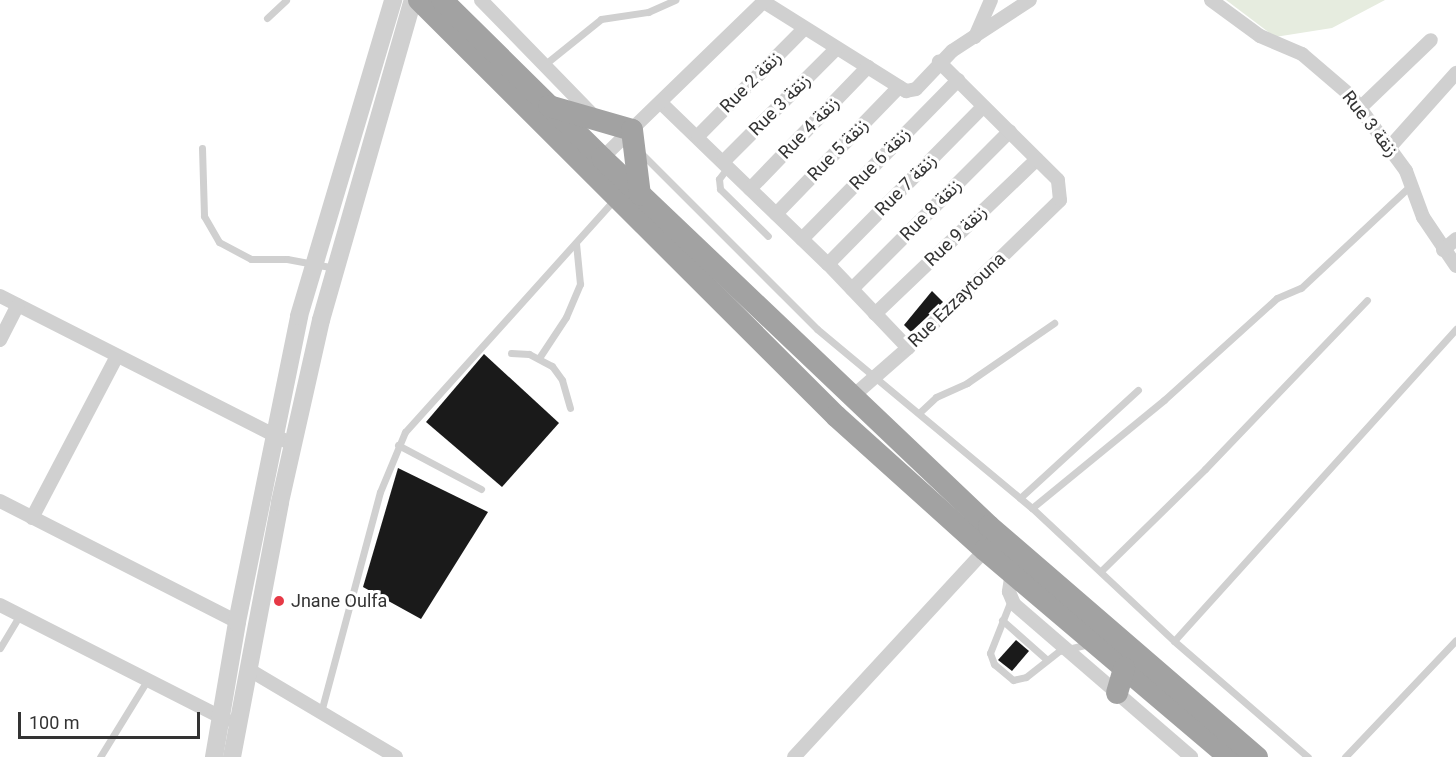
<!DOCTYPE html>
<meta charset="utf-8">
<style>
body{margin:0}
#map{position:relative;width:1456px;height:757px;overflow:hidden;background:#fff;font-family:Roboto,"Noto Sans Arabic",sans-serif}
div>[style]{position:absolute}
.green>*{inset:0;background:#e6ecdf}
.building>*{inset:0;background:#1a1a1a}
.service>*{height:7px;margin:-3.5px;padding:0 3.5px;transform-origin:3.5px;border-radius:3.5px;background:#d0d0d0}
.minor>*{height:14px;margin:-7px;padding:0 7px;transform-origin:7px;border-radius:7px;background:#d0d0d0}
.tertiary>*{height:18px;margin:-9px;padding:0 9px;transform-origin:9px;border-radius:9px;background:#d0d0d0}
.trunk>*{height:22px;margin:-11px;padding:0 11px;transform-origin:11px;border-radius:11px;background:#a2a2a2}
.dots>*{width:16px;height:16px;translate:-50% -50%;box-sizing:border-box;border:3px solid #fff;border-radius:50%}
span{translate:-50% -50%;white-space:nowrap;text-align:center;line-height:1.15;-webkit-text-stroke:6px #fff;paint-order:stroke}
.street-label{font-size:18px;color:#333}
.poi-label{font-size:18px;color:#333}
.left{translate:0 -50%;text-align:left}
.scale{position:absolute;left:18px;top:712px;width:182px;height:27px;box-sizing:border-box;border:3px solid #333;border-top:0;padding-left:8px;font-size:18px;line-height:21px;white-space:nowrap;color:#333;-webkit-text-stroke:4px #fff;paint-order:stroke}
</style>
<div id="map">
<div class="green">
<div style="clip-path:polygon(1226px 0,1385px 0,1332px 28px,1275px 37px)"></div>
</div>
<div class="building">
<div style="clip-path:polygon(932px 291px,943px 302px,911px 332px,904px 325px)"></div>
<div style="clip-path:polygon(484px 354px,559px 423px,502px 487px,426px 422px)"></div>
<div style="clip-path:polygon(398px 468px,488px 512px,421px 619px,363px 587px)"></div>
<div style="clip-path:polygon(1016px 640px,1029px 651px,1012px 671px,998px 660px)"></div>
</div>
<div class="service">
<div style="left:267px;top:18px;width:26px;rotate:-43deg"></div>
<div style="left:544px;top:65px;width:73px;rotate:-38.9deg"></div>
<div style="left:601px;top:19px;width:48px;rotate:-8.5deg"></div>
<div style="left:648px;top:12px;width:30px;rotate:-24deg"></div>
<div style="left:202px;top:148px;width:68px;rotate:88.3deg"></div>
<div style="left:204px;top:216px;width:30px;rotate:60deg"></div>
<div style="left:219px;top:242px;width:36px;rotate:28deg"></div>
<div style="left:251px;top:259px;width:36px"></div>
<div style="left:287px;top:259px;width:49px;rotate:10.6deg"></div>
<div style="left:641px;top:153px;width:249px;rotate:45deg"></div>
<div style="left:817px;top:329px;width:280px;rotate:39.8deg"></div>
<div style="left:1032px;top:508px;width:195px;rotate:43.1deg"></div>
<div style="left:1174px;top:641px;width:177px;rotate:40.9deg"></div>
<div style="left:728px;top:167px;width:15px;rotate:127deg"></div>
<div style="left:719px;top:179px;width:10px;rotate:84deg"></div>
<div style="left:720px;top:189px;width:67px;rotate:44.4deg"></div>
<div style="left:511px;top:353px;width:18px;rotate:3deg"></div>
<div style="left:529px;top:354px;width:26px;rotate:28deg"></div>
<div style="left:552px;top:366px;width:17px;rotate:54deg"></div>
<div style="left:562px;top:380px;width:29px;rotate:74deg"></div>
<div style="left:539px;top:358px;width:49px;rotate:-56.6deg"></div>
<div style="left:566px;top:317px;width:36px;rotate:-67deg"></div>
<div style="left:580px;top:284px;width:41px;rotate:-95.6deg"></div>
<div style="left:919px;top:413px;width:23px;rotate:-43deg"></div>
<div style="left:936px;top:397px;width:34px;rotate:-24deg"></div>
<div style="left:967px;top:383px;width:106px;rotate:-34.6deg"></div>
<div style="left:398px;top:445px;width:94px;rotate:27.9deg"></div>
<div style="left:1020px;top:498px;width:160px;rotate:-42.5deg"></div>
<div style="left:1032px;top:508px;width:171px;rotate:-39.3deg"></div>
<div style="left:1164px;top:400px;width:152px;rotate:-42.1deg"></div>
<div style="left:1277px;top:298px;width:26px;rotate:-23deg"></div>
<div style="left:1301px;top:288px;width:152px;rotate:-43.1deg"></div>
<div style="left:1101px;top:571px;width:146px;rotate:-44.4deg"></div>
<div style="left:1205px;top:469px;width:234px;rotate:-46.2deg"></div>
<div style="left:1011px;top:600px;width:57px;rotate:111.6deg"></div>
<div style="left:990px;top:653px;width:12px;rotate:70deg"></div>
<div style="left:994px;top:664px;width:25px;rotate:40deg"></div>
<div style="left:1013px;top:680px;width:13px;rotate:-13deg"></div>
<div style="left:1026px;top:677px;width:42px;rotate:-38.2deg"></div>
<div style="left:1059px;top:651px;width:31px;rotate:-13deg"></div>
<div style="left:1002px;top:620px;width:59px;rotate:41.6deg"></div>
<div style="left:1174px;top:641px;width:421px;rotate:-47.9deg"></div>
<div style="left:0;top:648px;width:39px;rotate:-59deg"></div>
<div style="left:321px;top:712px;width:228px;rotate:-75deg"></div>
<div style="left:380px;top:492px;width:65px;rotate:-67.4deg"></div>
<div style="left:405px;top:432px;width:312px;rotate:-48deg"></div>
<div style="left:100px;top:757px;width:92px;rotate:-58.4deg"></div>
<div style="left:1345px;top:757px;width:161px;rotate:-46.5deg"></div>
</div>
<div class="minor">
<div style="left:481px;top:0;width:162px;rotate:45.8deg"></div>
<div style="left:1211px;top:0;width:61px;rotate:36.3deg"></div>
<div style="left:1260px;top:36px;width:46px;rotate:23.2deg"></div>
<div style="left:1302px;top:54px;width:65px;rotate:40.6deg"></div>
<div style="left:1351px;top:96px;width:93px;rotate:53.7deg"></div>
<div style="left:1406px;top:171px;width:49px;rotate:69.7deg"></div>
<div style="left:1423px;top:217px;width:59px;rotate:56deg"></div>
<div style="left:764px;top:2px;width:168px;rotate:32.1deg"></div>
<div style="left:906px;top:91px;width:10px;rotate:-11deg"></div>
<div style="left:916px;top:89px;width:52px;rotate:-46.5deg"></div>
<div style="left:952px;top:51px;width:93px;rotate:-33.2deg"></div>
<div style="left:975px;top:37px;width:40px;rotate:-66.6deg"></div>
<div style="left:661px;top:103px;width:232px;rotate:44deg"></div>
<div style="left:828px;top:264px;width:116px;rotate:46.4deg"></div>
<div style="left:1360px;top:108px;width:98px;rotate:-43.8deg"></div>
<div style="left:698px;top:136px;width:151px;rotate:-45.3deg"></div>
<div style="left:1389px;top:148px;width:101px;rotate:-48.2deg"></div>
<div style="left:723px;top:162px;width:161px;rotate:-45deg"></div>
<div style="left:597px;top:163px;width:234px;rotate:-44.1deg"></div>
<div style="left:750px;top:189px;width:170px;rotate:-46deg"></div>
<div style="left:776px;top:214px;width:177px;rotate:-45.9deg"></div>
<div style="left:802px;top:239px;width:223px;rotate:-45.5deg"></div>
<div style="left:1443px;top:250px;width:17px;rotate:-40deg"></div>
<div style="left:828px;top:264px;width:221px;rotate:-45.4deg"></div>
<div style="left:852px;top:289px;width:223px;rotate:-45deg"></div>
<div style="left:0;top:296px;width:327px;rotate:26.9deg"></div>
<div style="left:875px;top:314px;width:224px;rotate:-43.7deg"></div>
<div style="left:0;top:340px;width:39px;rotate:-63deg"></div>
<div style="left:852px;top:397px;width:74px;rotate:-41.2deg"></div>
<div style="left:908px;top:348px;width:212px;rotate:-44.2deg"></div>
<div style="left:1060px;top:200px;width:20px;rotate:-96deg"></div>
<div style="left:1058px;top:180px;width:168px;rotate:-135.2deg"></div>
<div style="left:0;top:501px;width:266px;rotate:27deg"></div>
<div style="left:32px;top:518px;width:183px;rotate:-62.3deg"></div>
<div style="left:1012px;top:572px;width:20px;rotate:99deg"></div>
<div style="left:1009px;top:592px;width:13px;rotate:67deg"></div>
<div style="left:1014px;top:604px;width:234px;rotate:40.8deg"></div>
<div style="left:0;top:605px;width:254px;rotate:26.9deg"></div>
<div style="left:248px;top:669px;width:172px;rotate:30.7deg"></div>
<div style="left:794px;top:757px;width:282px;rotate:-47.3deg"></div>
</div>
<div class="tertiary">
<div style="left:214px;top:757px;width:137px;rotate:-80.3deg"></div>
<div style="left:237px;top:622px;width:312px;rotate:-78.5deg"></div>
<div style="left:299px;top:316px;width:330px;rotate:-73.4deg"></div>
<div style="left:232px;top:757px;width:259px;rotate:-79.3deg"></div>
<div style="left:280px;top:502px;width:187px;rotate:-77.3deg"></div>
<div style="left:321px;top:320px;width:333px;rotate:-74deg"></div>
</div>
<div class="trunk">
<div style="left:419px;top:0;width:589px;rotate:44.93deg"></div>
<div style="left:836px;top:416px;width:200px;rotate:42deg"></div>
<div style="left:985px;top:550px;width:320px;rotate:40.3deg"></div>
<div style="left:442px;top:0;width:225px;rotate:44.6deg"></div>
<div style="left:602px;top:158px;width:534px;rotate:43.56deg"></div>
<div style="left:989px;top:526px;width:354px;rotate:40.8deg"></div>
<div style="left:549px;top:106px;width:86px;rotate:16.1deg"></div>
<div style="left:632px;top:130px;width:65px;rotate:83deg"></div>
<div style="left:1117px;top:693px;width:26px;rotate:-74deg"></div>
</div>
<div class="dots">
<div style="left:279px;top:601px;background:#e63946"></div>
</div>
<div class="street-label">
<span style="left:751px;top:82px;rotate:-45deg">Rue 2 زنقة</span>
<span style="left:780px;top:105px;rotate:-45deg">Rue 3 زنقة</span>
<span style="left:1370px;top:124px;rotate:52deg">Rue 3 زنقة</span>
<span style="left:809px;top:128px;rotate:-46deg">Rue 4 زنقة</span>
<span style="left:838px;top:150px;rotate:-46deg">Rue 5 زنقة</span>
<span style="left:880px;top:159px;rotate:-46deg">Rue 6 زنقة</span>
<span style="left:906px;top:185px;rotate:-45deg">Rue 7 زنقة</span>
<span style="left:931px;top:210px;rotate:-45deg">Rue 8 زنقة</span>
<span style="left:956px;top:236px;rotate:-44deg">Rue 9 زنقة</span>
<span style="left:957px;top:300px;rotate:-44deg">Rue Ezzaytouna</span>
</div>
<div class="poi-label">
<span class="left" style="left:291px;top:601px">Jnane Oulfa</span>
</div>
<div class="scale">100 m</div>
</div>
